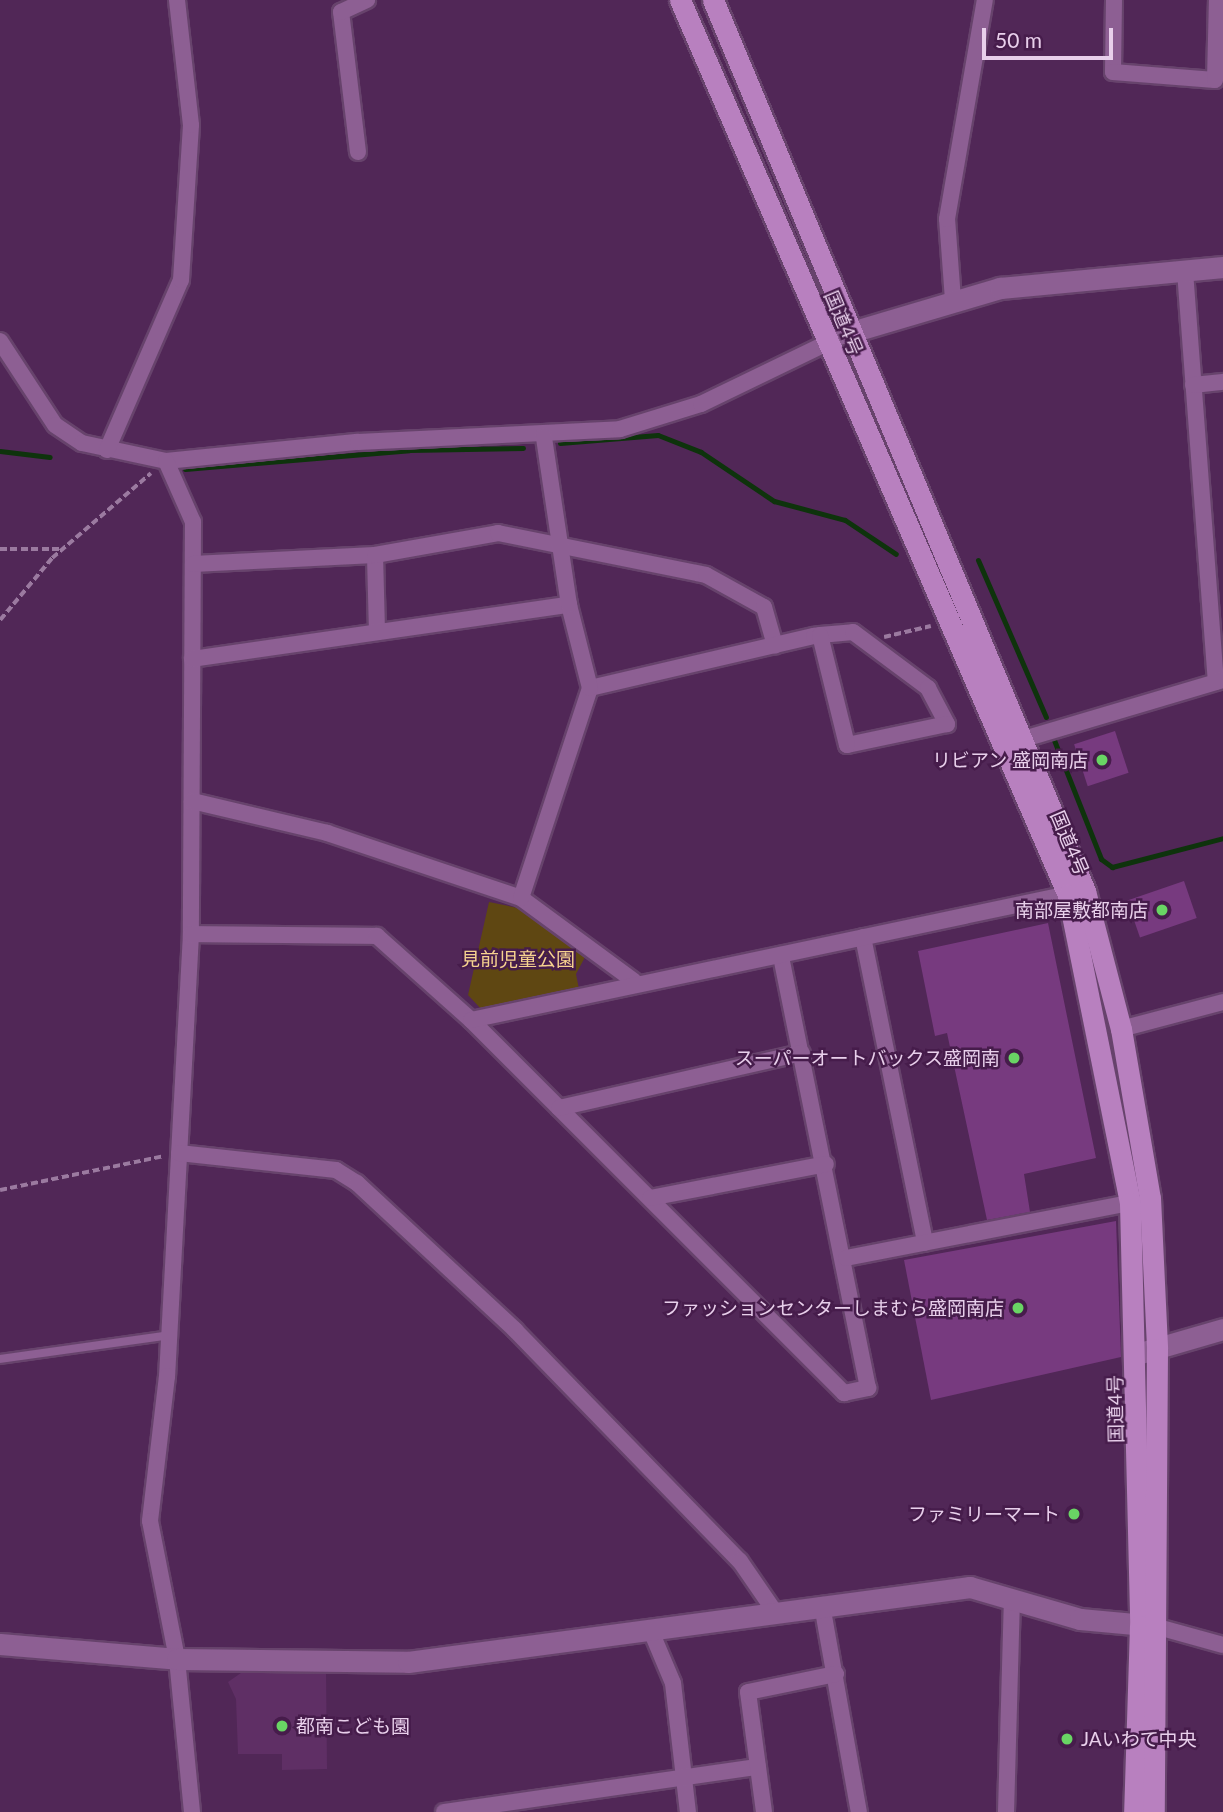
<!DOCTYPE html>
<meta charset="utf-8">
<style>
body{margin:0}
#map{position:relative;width:1223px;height:1812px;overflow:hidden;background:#512757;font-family:Lato,"Noto Sans JP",sans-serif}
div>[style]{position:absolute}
.built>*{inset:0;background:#5f2f65}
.green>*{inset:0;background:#5f4712}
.stream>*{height:5px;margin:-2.5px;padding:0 2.5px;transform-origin:2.5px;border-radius:2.5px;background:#0e330c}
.building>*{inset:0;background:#773a7f;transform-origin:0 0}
.path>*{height:3.5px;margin-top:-1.75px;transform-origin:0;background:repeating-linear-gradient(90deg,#9b7aa0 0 7px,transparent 0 10.5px)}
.roads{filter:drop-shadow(2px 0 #67436c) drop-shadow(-2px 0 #67436c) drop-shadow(0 2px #67436c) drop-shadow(0 -2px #67436c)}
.lane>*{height:8px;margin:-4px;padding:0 4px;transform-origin:4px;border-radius:4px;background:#8d5f93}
.street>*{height:16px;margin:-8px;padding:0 8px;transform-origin:8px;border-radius:8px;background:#8d5f93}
.secondary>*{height:21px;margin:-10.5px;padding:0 10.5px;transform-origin:10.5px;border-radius:10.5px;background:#8d5f93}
.highway>*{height:21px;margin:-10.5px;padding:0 10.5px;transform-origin:10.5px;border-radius:10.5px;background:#b880bf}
.dots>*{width:19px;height:19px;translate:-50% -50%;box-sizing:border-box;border:4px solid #461c4b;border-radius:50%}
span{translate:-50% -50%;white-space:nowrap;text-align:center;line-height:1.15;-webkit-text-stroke:5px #461c4b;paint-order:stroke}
.street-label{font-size:19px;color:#e8cfeb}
.poi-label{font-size:19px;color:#e8cfeb}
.right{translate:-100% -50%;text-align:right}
.left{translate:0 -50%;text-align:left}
.park-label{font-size:19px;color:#f6d28f}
.scale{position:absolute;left:982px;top:28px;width:131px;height:32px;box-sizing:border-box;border:4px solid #e8cfeb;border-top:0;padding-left:9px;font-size:21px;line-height:24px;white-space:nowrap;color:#e8cfeb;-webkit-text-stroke:5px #461c4b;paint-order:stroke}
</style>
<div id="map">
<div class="built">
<div style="clip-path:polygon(248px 1668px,326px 1668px,327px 1769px,282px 1770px,282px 1754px,238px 1754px,236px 1699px,228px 1682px)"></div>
</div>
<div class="green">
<div style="clip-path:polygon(489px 902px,518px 908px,585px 957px,576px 974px,579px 989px,482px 1010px,468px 995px)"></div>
</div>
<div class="stream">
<div style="left:560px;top:443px;width:98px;rotate:-4.7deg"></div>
<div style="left:658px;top:435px;width:46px;rotate:21.6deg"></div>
<div style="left:701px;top:452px;width:88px;rotate:33.9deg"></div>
<div style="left:774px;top:501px;width:73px;rotate:15deg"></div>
<div style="left:845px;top:520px;width:61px;rotate:33.7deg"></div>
<div style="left:0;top:451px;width:50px;rotate:6.8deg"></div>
<div style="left:185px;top:469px;width:225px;rotate:-4.8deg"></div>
<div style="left:409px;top:450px;width:114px;rotate:-1deg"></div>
<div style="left:978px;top:560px;width:171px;rotate:66.6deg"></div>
<div style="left:1054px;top:740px;width:128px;rotate:68.4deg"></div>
<div style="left:1101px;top:859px;width:14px;rotate:36deg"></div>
<div style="left:1112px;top:867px;width:115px;rotate:-14.6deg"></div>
</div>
<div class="building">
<div style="left:1115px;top:731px;width:44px;height:43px;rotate:72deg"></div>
<div style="left:1184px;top:881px;width:39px;height:60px;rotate:71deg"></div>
<div style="clip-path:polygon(1048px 923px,1096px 1158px,1024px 1174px,1030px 1212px,987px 1220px,947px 1033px,935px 1036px,918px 951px)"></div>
<div style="clip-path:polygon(1116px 1221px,1121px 1357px,931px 1400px,904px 1260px)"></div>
</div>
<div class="path">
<div style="left:0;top:549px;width:61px"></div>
<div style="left:0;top:620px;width:81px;rotate:-50deg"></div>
<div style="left:52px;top:558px;width:130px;rotate:-40.6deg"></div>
<div style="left:884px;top:637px;width:48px;rotate:-13.2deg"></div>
<div style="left:0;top:1190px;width:167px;rotate:-11.7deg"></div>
</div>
<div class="roads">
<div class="lane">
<div style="left:0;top:1359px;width:172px;rotate:-8deg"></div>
</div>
<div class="street">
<div style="left:1114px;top:0;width:72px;rotate:90.8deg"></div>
<div style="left:1113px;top:72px;width:102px;rotate:4.5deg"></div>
<div style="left:1215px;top:80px;width:80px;rotate:-88.6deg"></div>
<div style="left:358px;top:152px;width:141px;rotate:-96.9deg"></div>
<div style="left:341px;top:12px;width:29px;rotate:-25deg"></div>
<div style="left:1185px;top:271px;width:412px;rotate:85.7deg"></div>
<div style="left:953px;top:300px;width:81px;rotate:-94.2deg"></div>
<div style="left:947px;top:219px;width:222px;rotate:-80.2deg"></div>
<div style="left:0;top:341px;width:100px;rotate:56.8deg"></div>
<div style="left:55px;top:425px;width:32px;rotate:34deg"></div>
<div style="left:82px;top:443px;width:86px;rotate:12.1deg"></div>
<div style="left:166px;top:461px;width:193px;rotate:-5.7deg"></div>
<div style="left:358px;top:442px;width:262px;rotate:-2.8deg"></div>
<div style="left:620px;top:429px;width:85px;rotate:-17.2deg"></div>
<div style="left:701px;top:404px;width:163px;rotate:-25.8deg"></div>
<div style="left:1193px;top:385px;width:30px;rotate:-6deg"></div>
<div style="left:107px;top:450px;width:185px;rotate:-66.5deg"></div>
<div style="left:181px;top:280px;width:155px;rotate:-86.3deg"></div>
<div style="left:191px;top:125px;width:126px;rotate:-96.4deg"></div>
<div style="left:166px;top:461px;width:67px;rotate:66.1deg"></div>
<div style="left:193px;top:522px;width:412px;rotate:90.3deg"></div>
<div style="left:191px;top:934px;width:443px;rotate:93.1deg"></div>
<div style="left:167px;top:1376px;width:146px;rotate:96.7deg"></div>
<div style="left:150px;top:1521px;width:141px;rotate:78.9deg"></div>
<div style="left:177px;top:1659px;width:154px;rotate:84.4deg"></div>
<div style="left:375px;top:555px;width:77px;rotate:88.5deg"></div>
<div style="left:193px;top:564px;width:182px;rotate:-2.8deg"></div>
<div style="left:375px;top:555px;width:125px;rotate:-10.1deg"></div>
<div style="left:498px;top:533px;width:212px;rotate:11.4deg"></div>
<div style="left:706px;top:575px;width:66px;rotate:28.9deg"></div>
<div style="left:764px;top:607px;width:40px;rotate:74deg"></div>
<div style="left:192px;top:659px;width:381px;rotate:-8.2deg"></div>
<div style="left:590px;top:688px;width:230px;rotate:-13.1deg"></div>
<div style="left:814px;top:636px;width:6px;rotate:-9deg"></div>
<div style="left:820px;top:635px;width:33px;rotate:-5deg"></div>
<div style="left:853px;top:632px;width:94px;rotate:36.7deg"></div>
<div style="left:928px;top:688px;width:41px;rotate:62.2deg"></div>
<div style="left:947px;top:724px;width:102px;rotate:168.1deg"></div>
<div style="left:847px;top:745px;width:113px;rotate:-103.8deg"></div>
<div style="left:1024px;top:739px;width:208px;rotate:-16.5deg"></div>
<div style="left:192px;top:801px;width:139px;rotate:13.3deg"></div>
<div style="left:327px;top:833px;width:205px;rotate:18.5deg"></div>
<div style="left:521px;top:898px;width:140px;rotate:36.3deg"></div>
<div style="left:521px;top:898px;width:221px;rotate:-71.8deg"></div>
<div style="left:590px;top:688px;width:86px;rotate:-104.2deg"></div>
<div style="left:569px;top:605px;width:170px;rotate:-98.5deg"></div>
<div style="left:191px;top:934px;width:186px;rotate:0.6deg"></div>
<div style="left:377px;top:936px;width:126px;rotate:41.8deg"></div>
<div style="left:471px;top:1020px;width:528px;rotate:45deg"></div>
<div style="left:844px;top:1393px;width:25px;rotate:-12deg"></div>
<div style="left:868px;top:1388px;width:442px;rotate:-101.4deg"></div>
<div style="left:863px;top:937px;width:312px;rotate:78.5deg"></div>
<div style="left:471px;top:1020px;width:620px;rotate:-11.91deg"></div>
<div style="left:1121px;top:1029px;width:106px;rotate:-14.8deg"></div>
<div style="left:559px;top:1108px;width:249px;rotate:-12.8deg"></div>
<div style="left:179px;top:1153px;width:158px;rotate:6.2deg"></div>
<div style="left:336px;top:1170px;width:25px;rotate:32deg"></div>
<div style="left:357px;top:1183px;width:216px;rotate:42.9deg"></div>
<div style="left:515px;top:1330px;width:322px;rotate:45.8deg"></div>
<div style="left:740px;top:1561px;width:62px;rotate:55.5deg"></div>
<div style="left:650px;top:1198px;width:179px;rotate:-10.9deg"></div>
<div style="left:846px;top:1258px;width:289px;rotate:-11deg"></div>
<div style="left:822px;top:1605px;width:210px;rotate:79.9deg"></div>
<div style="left:1158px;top:1627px;width:67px;rotate:15.5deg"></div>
<div style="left:651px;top:1631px;width:56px;rotate:67.1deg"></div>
<div style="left:673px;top:1683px;width:130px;rotate:83.4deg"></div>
<div style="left:444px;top:1812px;width:317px;rotate:-8.2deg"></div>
<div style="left:764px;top:1812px;width:121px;rotate:-97.6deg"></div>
<div style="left:748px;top:1692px;width:90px;rotate:-11.6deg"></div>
<div style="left:1006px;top:1812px;width:214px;rotate:-88.4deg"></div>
</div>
<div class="secondary">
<div style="left:848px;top:333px;width:159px;rotate:-16.5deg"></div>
<div style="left:1000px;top:288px;width:224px;rotate:-5.4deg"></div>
<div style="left:1137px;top:1354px;width:90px;rotate:-16.2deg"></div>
<div style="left:0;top:1644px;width:178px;rotate:4.8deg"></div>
<div style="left:177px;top:1659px;width:231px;rotate:0.7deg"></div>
<div style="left:408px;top:1662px;width:567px;rotate:-7.6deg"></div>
<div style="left:970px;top:1587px;width:115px;rotate:16.2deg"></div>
<div style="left:1080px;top:1619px;width:76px;rotate:5.3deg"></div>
</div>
<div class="highway">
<div style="left:680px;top:0;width:975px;rotate:66.56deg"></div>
<div style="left:1068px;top:895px;width:314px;rotate:78.6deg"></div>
<div style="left:1130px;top:1203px;width:423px;rotate:88.6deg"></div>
<div style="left:1140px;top:1626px;width:186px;rotate:91.8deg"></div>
<div style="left:713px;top:0;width:966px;rotate:67.34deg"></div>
<div style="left:1085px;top:891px;width:143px;rotate:75.4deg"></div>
<div style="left:1121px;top:1029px;width:171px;rotate:80.3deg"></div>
<div style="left:1150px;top:1198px;width:151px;rotate:87.3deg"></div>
<div style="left:1157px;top:1349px;width:463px;rotate:90.4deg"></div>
</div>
</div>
<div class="dots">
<div style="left:1102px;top:760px;background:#69d464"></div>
<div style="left:1162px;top:910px;background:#69d464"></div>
<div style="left:1014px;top:1058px;background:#69d464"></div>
<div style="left:1018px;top:1308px;background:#69d464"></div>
<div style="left:1074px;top:1514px;background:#69d464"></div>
<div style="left:282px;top:1726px;background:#69d464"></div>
<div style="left:1067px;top:1739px;background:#69d464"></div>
</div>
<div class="street-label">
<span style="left:844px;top:323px;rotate:67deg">国道4号</span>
<span style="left:1070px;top:843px;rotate:67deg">国道4号</span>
<span style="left:1115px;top:1409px;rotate:-91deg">国道4号</span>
</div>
<div class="poi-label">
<span class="right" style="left:1088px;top:760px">リビアン 盛岡南店</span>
<span class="right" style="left:1148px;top:910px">南部屋敷都南店</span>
<span class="right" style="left:1000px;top:1058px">スーパーオートバックス盛岡南</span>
<span class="right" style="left:1004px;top:1308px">ファッションセンターしまむら盛岡南店</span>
<span class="right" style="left:1060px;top:1514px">ファミリーマート</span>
<span class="left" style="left:296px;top:1726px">都南こども園</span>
<span class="left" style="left:1081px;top:1739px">JAいわて中央</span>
</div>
<div class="park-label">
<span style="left:518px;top:959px">見前児童公園</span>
</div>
<div class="scale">50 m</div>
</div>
